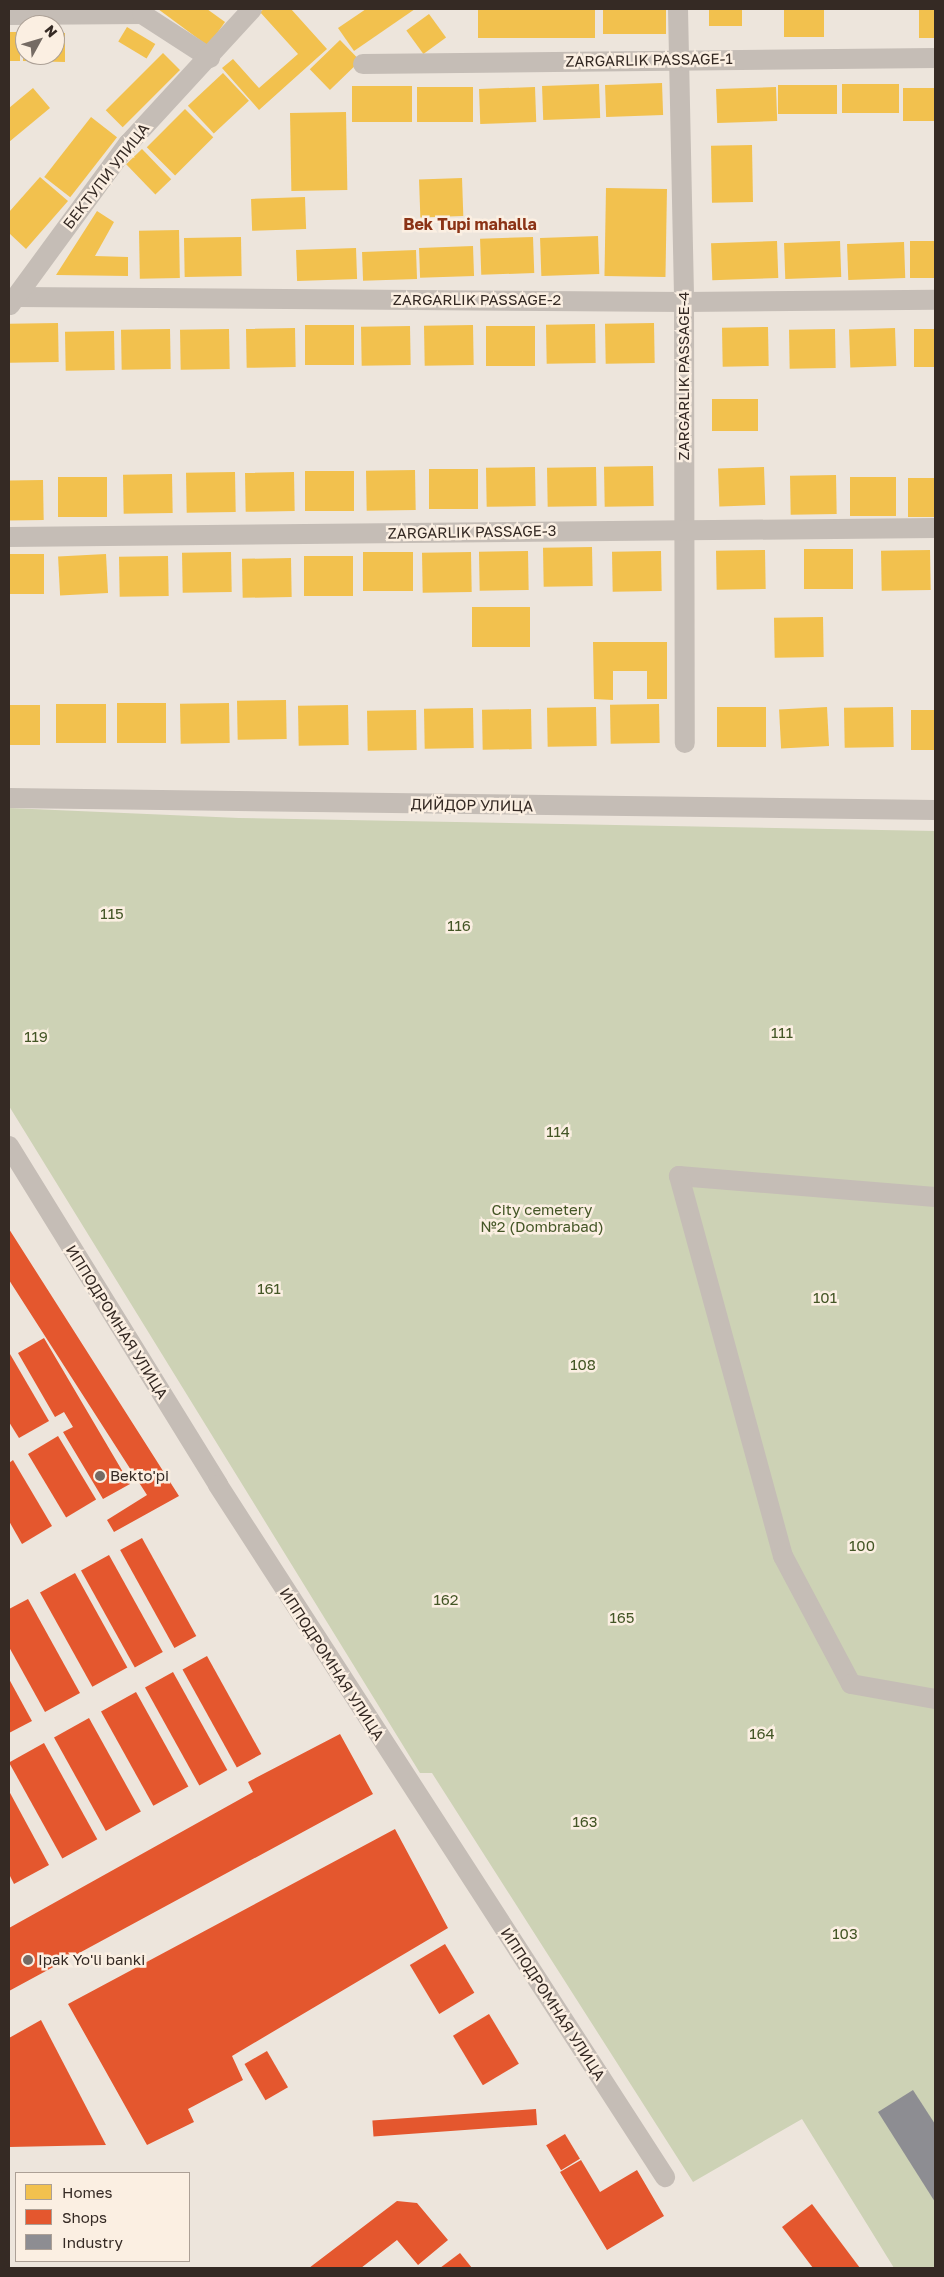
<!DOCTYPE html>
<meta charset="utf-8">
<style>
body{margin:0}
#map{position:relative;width:944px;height:2277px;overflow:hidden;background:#ede5dc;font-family:"Golos Text",sans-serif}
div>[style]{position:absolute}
.green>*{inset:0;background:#cdd2b5}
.homes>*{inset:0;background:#f2c14e;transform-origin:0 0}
.shops>*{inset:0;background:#e4572e;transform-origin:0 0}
.industry>*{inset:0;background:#8d8d92}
.street>*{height:20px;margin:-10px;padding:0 10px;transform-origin:10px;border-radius:10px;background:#c5bdb6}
.dots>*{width:14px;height:14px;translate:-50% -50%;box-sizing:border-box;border:2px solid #fbefe2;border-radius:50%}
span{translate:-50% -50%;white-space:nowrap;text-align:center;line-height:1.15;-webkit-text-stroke:5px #fbefe2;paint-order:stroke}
.street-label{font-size:15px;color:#352a24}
.park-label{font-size:15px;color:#445626}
.poi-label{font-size:15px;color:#352a24}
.left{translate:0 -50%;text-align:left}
.neighbourhood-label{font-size:16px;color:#8b3316;font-weight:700}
.frame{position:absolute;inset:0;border:10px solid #352a24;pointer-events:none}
.legend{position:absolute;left:15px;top:2172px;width:175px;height:90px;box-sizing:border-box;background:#fbefe2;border:1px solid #aca096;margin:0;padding:6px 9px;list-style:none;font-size:15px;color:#352a24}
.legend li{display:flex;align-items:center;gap:10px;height:25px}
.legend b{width:25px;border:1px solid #aca096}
.north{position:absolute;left:15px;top:15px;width:50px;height:50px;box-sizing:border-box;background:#fbefe2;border:1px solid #aca096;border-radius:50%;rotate:51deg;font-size:14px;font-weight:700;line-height:20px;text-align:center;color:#352a24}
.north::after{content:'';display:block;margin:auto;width:18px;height:22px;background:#756b64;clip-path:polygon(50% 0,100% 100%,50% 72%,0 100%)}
</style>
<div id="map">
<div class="green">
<div style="clip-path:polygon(9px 808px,239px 818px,935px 831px,935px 2268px,894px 2268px,802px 2119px,693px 2182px,432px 1773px,420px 1773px,9px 1106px)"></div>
</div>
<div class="homes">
<div style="clip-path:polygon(158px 9px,207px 9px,225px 22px,208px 46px)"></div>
<div style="clip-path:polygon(264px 9px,291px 9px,327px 49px,259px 110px,222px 68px,233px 59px,259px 88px,298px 54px,260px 12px)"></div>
<div style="clip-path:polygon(366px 9px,415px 9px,354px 51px,338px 28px)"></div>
<div style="left:478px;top:9px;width:117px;height:29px"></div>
<div style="left:603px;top:9px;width:63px;height:25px"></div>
<div style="left:709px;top:9px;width:33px;height:17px"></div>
<div style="left:784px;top:9px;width:40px;height:28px"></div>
<div style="left:919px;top:9px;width:16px;height:29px"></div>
<div style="left:429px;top:14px;width:29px;height:28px;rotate:54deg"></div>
<div style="left:127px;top:27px;width:33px;height:17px;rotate:31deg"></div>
<div style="left:9px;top:32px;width:11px;height:29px"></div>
<div style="clip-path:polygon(55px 33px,65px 33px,65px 62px,23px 61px,23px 38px,25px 55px,55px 55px)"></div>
<div style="left:340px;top:40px;width:29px;height:42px;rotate:46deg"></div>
<div style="left:163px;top:53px;width:24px;height:81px;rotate:45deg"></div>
<div style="left:223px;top:73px;width:38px;height:48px;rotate:47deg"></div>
<div style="left:662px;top:83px;width:32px;height:57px;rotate:88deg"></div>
<div style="left:599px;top:84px;width:34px;height:57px;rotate:88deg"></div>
<div style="left:899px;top:84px;width:29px;height:57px;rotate:90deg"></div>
<div style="left:837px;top:85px;width:29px;height:59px;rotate:90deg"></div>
<div style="left:412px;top:86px;width:36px;height:60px;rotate:90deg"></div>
<div style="left:473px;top:87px;width:35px;height:56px;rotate:90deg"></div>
<div style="left:535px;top:87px;width:35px;height:56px;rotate:88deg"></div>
<div style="left:776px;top:87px;width:34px;height:60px;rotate:88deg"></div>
<div style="clip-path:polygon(33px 88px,50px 108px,9px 142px,9px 108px)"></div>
<div style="left:935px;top:88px;width:33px;height:32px;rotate:90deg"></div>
<div style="left:185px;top:109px;width:40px;height:54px;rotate:45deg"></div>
<div style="left:346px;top:112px;width:78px;height:56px;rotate:89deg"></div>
<div style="left:91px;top:117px;width:33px;height:76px;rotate:38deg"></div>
<div style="left:752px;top:145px;width:57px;height:41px;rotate:89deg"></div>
<div style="left:142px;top:149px;width:42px;height:22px;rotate:46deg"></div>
<div style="clip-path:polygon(40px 177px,68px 201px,26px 249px,9px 233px,9px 212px)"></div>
<div style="left:462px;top:178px;width:38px;height:43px;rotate:88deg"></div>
<div style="left:606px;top:188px;width:61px;height:88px;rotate:1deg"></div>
<div style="left:305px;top:197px;width:32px;height:54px;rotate:88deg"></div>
<div style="clip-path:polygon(97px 211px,114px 222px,95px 256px,128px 257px,128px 276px,56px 275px)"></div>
<div style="left:179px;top:230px;width:48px;height:40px;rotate:89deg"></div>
<div style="left:598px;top:236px;width:38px;height:58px;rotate:88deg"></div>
<div style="left:241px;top:237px;width:39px;height:57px;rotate:89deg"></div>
<div style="left:533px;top:237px;width:36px;height:53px;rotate:88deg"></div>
<div style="left:777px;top:241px;width:37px;height:66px;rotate:88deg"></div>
<div style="left:840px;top:241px;width:36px;height:56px;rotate:88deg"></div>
<div style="left:910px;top:241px;width:25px;height:37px"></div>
<div style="left:904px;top:242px;width:36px;height:57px;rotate:88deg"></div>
<div style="left:473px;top:246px;width:30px;height:54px;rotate:88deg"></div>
<div style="left:356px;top:248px;width:31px;height:60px;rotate:88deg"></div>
<div style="left:416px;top:250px;width:29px;height:54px;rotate:88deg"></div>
<div style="left:58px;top:323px;width:39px;height:49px;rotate:89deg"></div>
<div style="left:654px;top:323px;width:40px;height:49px;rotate:89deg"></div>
<div style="left:595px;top:324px;width:39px;height:49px;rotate:89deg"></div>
<div style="left:305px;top:325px;width:49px;height:40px"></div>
<div style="left:473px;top:325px;width:40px;height:49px;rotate:89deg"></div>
<div style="left:410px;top:326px;width:39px;height:49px;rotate:89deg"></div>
<div style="left:486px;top:326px;width:49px;height:40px"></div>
<div style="left:768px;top:327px;width:39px;height:46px;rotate:89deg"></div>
<div style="left:295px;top:328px;width:39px;height:49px;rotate:89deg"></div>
<div style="left:895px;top:328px;width:38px;height:46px;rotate:88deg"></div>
<div style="left:170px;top:329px;width:40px;height:49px;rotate:89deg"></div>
<div style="left:229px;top:329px;width:40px;height:49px;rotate:89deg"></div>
<div style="left:835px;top:329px;width:39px;height:46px;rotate:89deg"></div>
<div style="left:914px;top:329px;width:21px;height:38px"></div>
<div style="left:114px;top:331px;width:39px;height:49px;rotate:89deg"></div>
<div style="left:712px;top:399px;width:46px;height:32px"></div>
<div style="left:653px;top:466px;width:40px;height:49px;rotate:89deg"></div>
<div style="left:535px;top:467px;width:39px;height:49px;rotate:89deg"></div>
<div style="left:596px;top:467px;width:39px;height:49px;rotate:89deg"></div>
<div style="left:764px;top:467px;width:38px;height:46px;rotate:88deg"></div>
<div style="left:429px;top:469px;width:49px;height:40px"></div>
<div style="left:415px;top:470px;width:40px;height:49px;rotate:89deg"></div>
<div style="left:354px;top:471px;width:40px;height:49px;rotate:90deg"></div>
<div style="left:235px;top:472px;width:40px;height:49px;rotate:89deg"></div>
<div style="left:294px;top:472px;width:39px;height:49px;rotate:89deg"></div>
<div style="left:172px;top:474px;width:39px;height:49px;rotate:89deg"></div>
<div style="left:836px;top:475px;width:39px;height:46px;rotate:89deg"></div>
<div style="left:58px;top:477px;width:49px;height:40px"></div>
<div style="left:850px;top:477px;width:46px;height:39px"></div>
<div style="left:908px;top:478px;width:27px;height:39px"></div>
<div style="left:43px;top:480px;width:40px;height:34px;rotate:89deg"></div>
<div style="left:592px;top:547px;width:39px;height:49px;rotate:89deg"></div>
<div style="left:804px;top:549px;width:49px;height:40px"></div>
<div style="left:765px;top:550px;width:39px;height:49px;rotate:89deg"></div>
<div style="left:930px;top:550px;width:40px;height:49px;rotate:89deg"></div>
<div style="left:528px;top:551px;width:39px;height:49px;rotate:89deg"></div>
<div style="left:661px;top:551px;width:40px;height:49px;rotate:89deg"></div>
<div style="left:231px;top:552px;width:40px;height:49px;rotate:89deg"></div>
<div style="left:413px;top:552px;width:39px;height:50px;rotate:90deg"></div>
<div style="left:471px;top:552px;width:40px;height:49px;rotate:89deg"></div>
<div style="left:9px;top:554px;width:35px;height:40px"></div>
<div style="left:106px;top:554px;width:39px;height:48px;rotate:87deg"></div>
<div style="left:168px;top:556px;width:40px;height:49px;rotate:89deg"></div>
<div style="left:304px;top:556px;width:49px;height:40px"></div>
<div style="left:291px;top:558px;width:39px;height:49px;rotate:89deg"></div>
<div style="left:530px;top:607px;width:40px;height:58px;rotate:90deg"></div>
<div style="left:823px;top:617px;width:40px;height:49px;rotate:89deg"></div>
<div style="clip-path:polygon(593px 642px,667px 642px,667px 699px,647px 699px,647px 671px,613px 671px,613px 700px,594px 699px)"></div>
<div style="left:286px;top:700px;width:39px;height:49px;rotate:89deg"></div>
<div style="left:166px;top:703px;width:40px;height:49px;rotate:90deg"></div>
<div style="left:229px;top:703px;width:40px;height:49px;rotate:89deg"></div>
<div style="left:106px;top:704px;width:39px;height:50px;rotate:90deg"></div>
<div style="left:659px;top:704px;width:39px;height:49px;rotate:89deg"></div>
<div style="left:9px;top:705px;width:31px;height:40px"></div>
<div style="left:348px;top:705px;width:40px;height:50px;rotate:89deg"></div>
<div style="left:596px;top:707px;width:39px;height:49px;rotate:89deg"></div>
<div style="left:766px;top:707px;width:40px;height:49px;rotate:90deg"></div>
<div style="left:827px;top:707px;width:39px;height:48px;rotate:87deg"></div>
<div style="left:893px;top:707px;width:40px;height:49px;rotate:89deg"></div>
<div style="left:473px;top:708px;width:40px;height:49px;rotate:89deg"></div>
<div style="left:531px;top:709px;width:40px;height:49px;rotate:89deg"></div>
<div style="left:416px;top:710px;width:40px;height:49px;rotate:89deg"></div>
<div style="left:935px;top:710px;width:40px;height:24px;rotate:90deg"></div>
</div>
<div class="shops">
<div style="clip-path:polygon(9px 1229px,179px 1496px,114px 1532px,107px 1520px,147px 1495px,9px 1280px)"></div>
<div style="clip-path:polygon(44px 1338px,130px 1484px,103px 1499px,63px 1432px,73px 1427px,64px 1412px,55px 1417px,18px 1353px)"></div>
<div style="clip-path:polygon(10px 1354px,49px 1421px,19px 1438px,9px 1422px)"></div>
<div style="left:58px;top:1436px;width:74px;height:35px;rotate:59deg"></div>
<div style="clip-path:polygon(13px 1460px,52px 1526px,22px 1544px,9px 1521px,9px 1463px)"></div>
<div style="left:142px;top:1538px;width:112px;height:25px;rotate:61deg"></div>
<div style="left:109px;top:1555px;width:111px;height:32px;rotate:61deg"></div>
<div style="left:75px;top:1573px;width:108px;height:40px;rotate:61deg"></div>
<div style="clip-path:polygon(28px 1599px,80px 1693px,45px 1712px,9px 1647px,9px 1609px)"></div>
<div style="left:207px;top:1656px;width:112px;height:28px;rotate:61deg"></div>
<div style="left:173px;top:1672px;width:112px;height:32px;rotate:61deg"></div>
<div style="clip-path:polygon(9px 1679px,32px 1721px,9px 1733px)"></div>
<div style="left:136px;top:1692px;width:108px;height:40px;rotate:61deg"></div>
<div style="left:89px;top:1718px;width:107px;height:40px;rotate:61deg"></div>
<div style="clip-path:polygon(340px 1734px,373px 1794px,9px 1991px,9px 1928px,253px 1792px,248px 1782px)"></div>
<div style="left:44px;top:1743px;width:110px;height:40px;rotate:61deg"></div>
<div style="clip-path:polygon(9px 1791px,49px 1865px,14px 1884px,9px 1874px)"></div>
<div style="clip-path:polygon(395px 1829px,448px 1928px,232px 2056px,243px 2080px,188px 2109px,194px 2122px,147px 2145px,68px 2004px)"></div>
<div style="left:445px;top:1944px;width:57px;height:41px;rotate:59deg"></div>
<div style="left:489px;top:2014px;width:58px;height:42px;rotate:59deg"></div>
<div style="clip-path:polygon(41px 2020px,106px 2145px,9px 2147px,9px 2038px)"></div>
<div style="left:267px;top:2051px;width:42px;height:26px;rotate:60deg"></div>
<div style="left:536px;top:2109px;width:16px;height:164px;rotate:86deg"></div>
<div style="left:565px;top:2134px;width:29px;height:22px;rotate:59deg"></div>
<div style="clip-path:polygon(581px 2160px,600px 2192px,637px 2170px,664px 2216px,607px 2250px,560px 2172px)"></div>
<div style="clip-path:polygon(397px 2201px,417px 2203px,448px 2240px,418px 2265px,397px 2240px,361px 2268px,309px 2268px)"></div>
<div style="clip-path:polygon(812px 2204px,860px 2268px,813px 2268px,782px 2227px)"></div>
<div style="clip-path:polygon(460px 2253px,472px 2268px,440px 2268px)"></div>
</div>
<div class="industry">
<div style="clip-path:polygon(913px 2090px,935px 2124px,935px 2202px,878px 2112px)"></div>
</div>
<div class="street">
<div style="left:678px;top:9px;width:293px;rotate:88.8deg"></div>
<div style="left:684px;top:302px;width:441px;rotate:89.9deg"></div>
<div style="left:9px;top:15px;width:133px;rotate:-0.4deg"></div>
<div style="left:142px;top:14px;width:81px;rotate:32.9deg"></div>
<div style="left:363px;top:64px;width:572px;rotate:-0.6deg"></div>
<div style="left:18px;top:297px;width:666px;rotate:0.43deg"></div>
<div style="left:684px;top:302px;width:251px;rotate:-0.5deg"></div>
<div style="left:10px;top:305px;width:200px;rotate:-53.8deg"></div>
<div style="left:128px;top:144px;width:183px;rotate:-47.4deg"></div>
<div style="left:9px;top:537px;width:926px;rotate:-0.56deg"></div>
<div style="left:9px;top:798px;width:926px;rotate:0.74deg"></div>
<div style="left:9px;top:1146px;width:398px;rotate:58.3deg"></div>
<div style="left:218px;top:1485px;width:824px;rotate:57.14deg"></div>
<div style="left:935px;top:1197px;width:257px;rotate:-175.3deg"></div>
<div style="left:679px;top:1176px;width:394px;rotate:74.7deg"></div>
<div style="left:783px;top:1556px;width:145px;rotate:62deg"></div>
<div style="left:851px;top:1684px;width:85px;rotate:10.1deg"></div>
</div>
<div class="dots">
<div style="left:100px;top:1476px;background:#756b64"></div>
<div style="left:28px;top:1960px;background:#756b64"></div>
</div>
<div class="street-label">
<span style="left:649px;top:60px;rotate:-1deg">ZARGARLIK PASSAGE-1</span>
<span style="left:106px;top:176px;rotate:-52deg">БЕКТУПИ УЛИЦА</span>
<span style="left:477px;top:300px">ZARGARLIK PASSAGE-2</span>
<span style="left:684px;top:376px;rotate:-90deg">ZARGARLIK PASSAGE-4</span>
<span style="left:472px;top:532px;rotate:-1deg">ZARGARLIK PASSAGE-3</span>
<span style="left:472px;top:805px;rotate:1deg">ДИЙДОР УЛИЦА</span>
<span style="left:117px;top:1322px;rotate:58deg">ИППОДРОМНАЯ УЛИЦА</span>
<span style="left:332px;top:1664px;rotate:57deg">ИППОДРОМНАЯ УЛИЦА</span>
<span style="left:553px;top:2004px;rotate:57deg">ИППОДРОМНАЯ УЛИЦА</span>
</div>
<div class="park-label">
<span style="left:112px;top:914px">115</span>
<span style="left:459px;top:926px">116</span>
<span style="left:782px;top:1033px">111</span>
<span style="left:36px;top:1037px">119</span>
<span style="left:558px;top:1132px">114</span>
<span style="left:542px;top:1218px">City cemetery<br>№2 (Dombrabad)</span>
<span style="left:269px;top:1289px">161</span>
<span style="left:825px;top:1298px">101</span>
<span style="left:583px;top:1365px">108</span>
<span style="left:862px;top:1546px">100</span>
<span style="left:446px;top:1600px">162</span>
<span style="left:622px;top:1618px">165</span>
<span style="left:762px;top:1734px">164</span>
<span style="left:585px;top:1822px">163</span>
<span style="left:845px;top:1934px">103</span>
</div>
<div class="poi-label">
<span class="left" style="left:110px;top:1476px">Bekto'pi</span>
<span class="left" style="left:38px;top:1960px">Ipak Yo'li banki</span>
</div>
<div class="neighbourhood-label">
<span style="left:470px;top:224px">Bek Tupi mahalla</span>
</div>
<div class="frame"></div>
<ul class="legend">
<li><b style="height:14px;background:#f2c14e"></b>Homes</li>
<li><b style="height:14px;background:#e4572e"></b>Shops</li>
<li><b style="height:14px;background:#8d8d92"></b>Industry</li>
</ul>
<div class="north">N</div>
</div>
